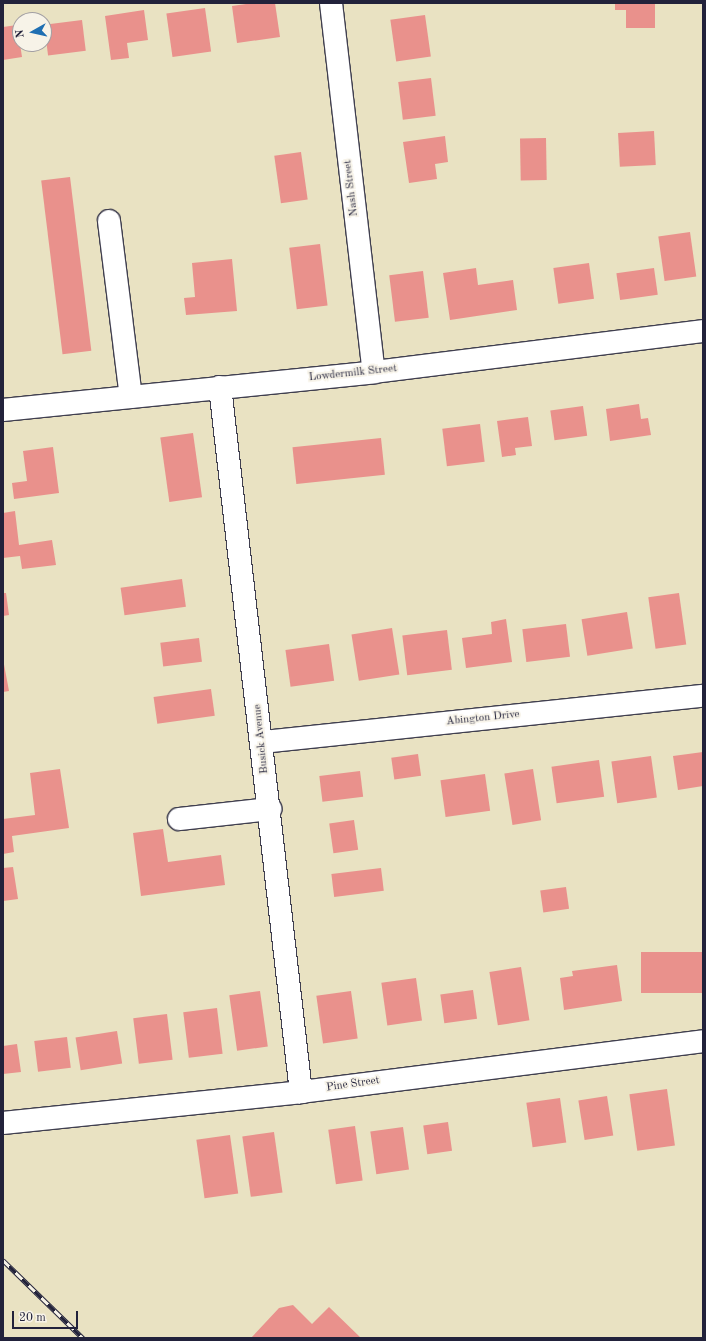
<!DOCTYPE html>
<style>
body{margin:0}
#map{position:relative;width:706px;height:1341px;overflow:hidden;background:#e9e2c2;font-family:"Old Standard TT",serif}
div>[style]{position:absolute}
.building>*{inset:0;background:#e9918c;transform-origin:0 0}
.roads{filter:drop-shadow(1px 0 #403f4f) drop-shadow(-1px 0 #403f4f) drop-shadow(0 1px #403f4f) drop-shadow(0 -1px #403f4f)}
.minor>*{height:22px;margin:-11px;padding:0 11px;transform-origin:11px;border-radius:11px;background:#fff}
.rail>*{height:4.5px;margin-top:-2.25px;transform-origin:0;background:repeating-linear-gradient(90deg,#f7f3e8 0 9px,#22223b 0 18px);box-sizing:border-box;border-block:1px solid #22223b}
span{translate:-50% -50%;white-space:nowrap;text-align:center;line-height:1.15;-webkit-text-stroke:3.5px #f7f3e8;paint-order:stroke}
.street-label{font-size:11px;color:#22223b}
.frame{position:absolute;inset:0;border:4px solid #22223b;pointer-events:none}
.north{position:absolute;left:12px;top:12px;width:40px;height:40px;box-sizing:border-box;background:#f7f3e8;border:1px solid #a29fa3;border-radius:50%;rotate:262deg;font-size:11px;font-weight:700;line-height:16px;text-align:center;color:#22223b}
.north::after{content:'';display:block;margin:auto;width:14px;height:18px;background:#1f6fb2;clip-path:polygon(50% 0,100% 100%,50% 72%,0 100%)}
.scale{position:absolute;left:12px;top:1311px;width:66px;height:18px;box-sizing:border-box;border:2px solid #22223b;border-top:0;padding-left:5px;font-size:12px;line-height:14px;white-space:nowrap;color:#22223b;-webkit-text-stroke:3px #f7f3e8;paint-order:stroke}
</style>
<div id="map">
<div class="building">
<div style="clip-path:polygon(253px 3px,275px 3px,280px 37px,237px 43px,232px 6px)"></div>
<div style="clip-path:polygon(615px 3px,655px 3px,655px 28px,626px 28px,626px 10px,615px 10px)"></div>
<div style="left:205px;top:8px;width:44px;height:39px;rotate:82deg"></div>
<div style="clip-path:polygon(144px 10px,148px 40px,127px 43px,129px 58px,111px 60px,105px 16px)"></div>
<div style="left:425px;top:15px;width:42px;height:35px;rotate:82deg"></div>
<div style="left:82px;top:20px;width:31px;height:38px;rotate:83deg"></div>
<div style="clip-path:polygon(17px 25px,22px 57px,3px 60px,3px 27px)"></div>
<div style="left:431px;top:78px;width:38px;height:33px;rotate:83deg"></div>
<div style="left:654px;top:131px;width:34px;height:36px;rotate:87deg"></div>
<div style="clip-path:polygon(445px 136px,448px 162px,435px 164px,437px 179px,409px 183px,403px 142px)"></div>
<div style="left:546px;top:138px;width:42px;height:26px;rotate:89deg"></div>
<div style="left:301px;top:152px;width:48px;height:27px;rotate:82deg"></div>
<div style="left:70px;top:177px;width:175px;height:29px;rotate:83deg"></div>
<div style="left:690px;top:232px;width:45px;height:32px;rotate:82deg"></div>
<div style="left:320px;top:244px;width:62px;height:31px;rotate:83deg"></div>
<div style="clip-path:polygon(232px 259px,237px 311px,186px 315px,184px 298px,195px 297px,192px 263px)"></div>
<div style="left:589px;top:263px;width:36px;height:36px;rotate:82deg"></div>
<div style="clip-path:polygon(476px 268px,478px 285px,513px 280px,517px 310px,450px 320px,443px 273px)"></div>
<div style="left:654px;top:268px;width:27px;height:38px;rotate:82deg"></div>
<div style="left:423px;top:271px;width:47px;height:34px;rotate:83deg"></div>
<div style="clip-path:polygon(639px 404px,641px 419px,648px 418px,651px 435px,610px 441px,606px 409px)"></div>
<div style="left:583px;top:406px;width:30px;height:33px;rotate:82deg"></div>
<div style="clip-path:polygon(528px 417px,532px 446px,515px 448px,516px 455px,502px 457px,497px 421px)"></div>
<div style="left:480px;top:424px;width:38px;height:38px;rotate:83deg"></div>
<div style="left:193px;top:433px;width:65px;height:33px;rotate:82deg"></div>
<div style="left:381px;top:438px;width:37px;height:89px;rotate:84deg"></div>
<div style="clip-path:polygon(53px 447px,59px 493px,14px 499px,12px 483px,27px 481px,23px 451px)"></div>
<div style="clip-path:polygon(15px 511px,19px 545px,52px 540px,56px 565px,22px 569px,20px 556px,3px 558px,3px 513px)"></div>
<div style="left:182px;top:579px;width:28px;height:62px;rotate:82deg"></div>
<div style="clip-path:polygon(3px 593px,6px 593px,9px 615px,3px 616px)"></div>
<div style="left:679px;top:593px;width:52px;height:31px;rotate:82deg"></div>
<div style="left:627px;top:612px;width:37px;height:46px;rotate:81deg"></div>
<div style="clip-path:polygon(506px 619px,512px 662px,466px 668px,462px 638px,492px 634px,491px 622px)"></div>
<div style="left:566px;top:624px;width:33px;height:44px;rotate:83deg"></div>
<div style="left:392px;top:628px;width:47px;height:41px;rotate:81deg"></div>
<div style="left:447px;top:630px;width:40px;height:45px;rotate:83deg"></div>
<div style="left:199px;top:638px;width:24px;height:39px;rotate:83deg"></div>
<div style="left:329px;top:644px;width:37px;height:44px;rotate:82deg"></div>
<div style="clip-path:polygon(3px 659px,9px 691px,3px 692px)"></div>
<div style="left:211px;top:689px;width:27px;height:58px;rotate:82deg"></div>
<div style="clip-path:polygon(703px 752px,703px 786px,678px 790px,673px 756px)"></div>
<div style="left:418px;top:754px;width:22px;height:27px;rotate:82deg"></div>
<div style="left:651px;top:756px;width:42px;height:40px;rotate:82deg"></div>
<div style="left:599px;top:760px;width:37px;height:48px;rotate:82deg"></div>
<div style="clip-path:polygon(60px 769px,69px 828px,12px 836px,14px 852px,3px 854px,3px 819px,35px 815px,30px 773px)"></div>
<div style="left:533px;top:769px;width:52px;height:29px;rotate:81deg"></div>
<div style="left:360px;top:771px;width:26px;height:41px;rotate:83deg"></div>
<div style="left:485px;top:774px;width:37px;height:45px;rotate:82deg"></div>
<div style="left:354px;top:820px;width:30px;height:25px;rotate:82deg"></div>
<div style="clip-path:polygon(163px 829px,168px 862px,221px 855px,225px 885px,141px 896px,133px 833px)"></div>
<div style="clip-path:polygon(13px 867px,18px 899px,3px 901px,3px 868px)"></div>
<div style="left:381px;top:868px;width:23px;height:50px;rotate:83deg"></div>
<div style="left:566px;top:887px;width:22px;height:26px;rotate:82deg"></div>
<div style="left:703px;top:952px;width:41px;height:62px;rotate:90deg"></div>
<div style="clip-path:polygon(617px 965px,622px 1001px,564px 1010px,560px 978px,573px 976px,572px 971px)"></div>
<div style="left:521px;top:967px;width:54px;height:32px;rotate:81deg"></div>
<div style="left:416px;top:978px;width:43px;height:35px;rotate:82deg"></div>
<div style="left:473px;top:990px;width:29px;height:33px;rotate:82deg"></div>
<div style="left:260px;top:991px;width:56px;height:31px;rotate:82deg"></div>
<div style="left:351px;top:991px;width:48px;height:35px;rotate:82deg"></div>
<div style="left:217px;top:1008px;width:46px;height:34px;rotate:83deg"></div>
<div style="left:167px;top:1014px;width:46px;height:34px;rotate:83deg"></div>
<div style="left:117px;top:1031px;width:33px;height:42px;rotate:81deg"></div>
<div style="left:67px;top:1037px;width:31px;height:33px;rotate:83deg"></div>
<div style="clip-path:polygon(17px 1044px,21px 1072px,3px 1074px,3px 1046px)"></div>
<div style="left:667px;top:1089px;width:57px;height:38px;rotate:82deg"></div>
<div style="left:607px;top:1096px;width:40px;height:29px;rotate:81deg"></div>
<div style="left:560px;top:1098px;width:45px;height:34px;rotate:82deg"></div>
<div style="left:448px;top:1122px;width:29px;height:25px;rotate:82deg"></div>
<div style="left:355px;top:1126px;width:55px;height:27px;rotate:82deg"></div>
<div style="left:403px;top:1127px;width:43px;height:33px;rotate:82deg"></div>
<div style="left:274px;top:1132px;width:61px;height:32px;rotate:82deg"></div>
<div style="left:230px;top:1135px;width:59px;height:34px;rotate:82deg"></div>
<div style="clip-path:polygon(293px 1305px,312px 1324px,329px 1307px,361px 1338px,251px 1338px,279px 1308px)"></div>
</div>
<div class="roads">
<div class="minor">
<div style="left:331px;top:3px;width:371px;rotate:83.4deg"></div>
<div style="left:109px;top:221px;width:177px;rotate:82.9deg"></div>
<div style="left:220px;top:387px;width:710px;rotate:83.45deg"></div>
<div style="left:3px;top:410px;width:373px;rotate:-5.8deg"></div>
<div style="left:374px;top:372px;width:332px;rotate:-7.1deg"></div>
<div style="left:263px;top:742px;width:442px;rotate:-6deg"></div>
<div style="left:179px;top:819px;width:92px;rotate:-6.3deg"></div>
<div style="left:3px;top:1123px;width:300px;rotate:-5.9deg"></div>
<div style="left:301px;top:1092px;width:405px;rotate:-7.2deg"></div>
</div>
</div>
<div class="rail">
<div style="left:3px;top:1260px;width:112px;rotate:44.3deg"></div>
</div>
<div class="street-label">
<span style="left:352px;top:188px;rotate:-97deg">Nash Street</span>
<span style="left:353px;top:374px;rotate:-6deg">Lowdermilk Street</span>
<span style="left:483px;top:719px;rotate:-6deg">Abington Drive</span>
<span style="left:262px;top:739px;rotate:-96deg">Busick Avenue</span>
<span style="left:353px;top:1085px;rotate:-8deg">Pine Street</span>
</div>
<div class="frame"></div>
<div class="north">N</div>
<div class="scale">20 m</div>
</div>
